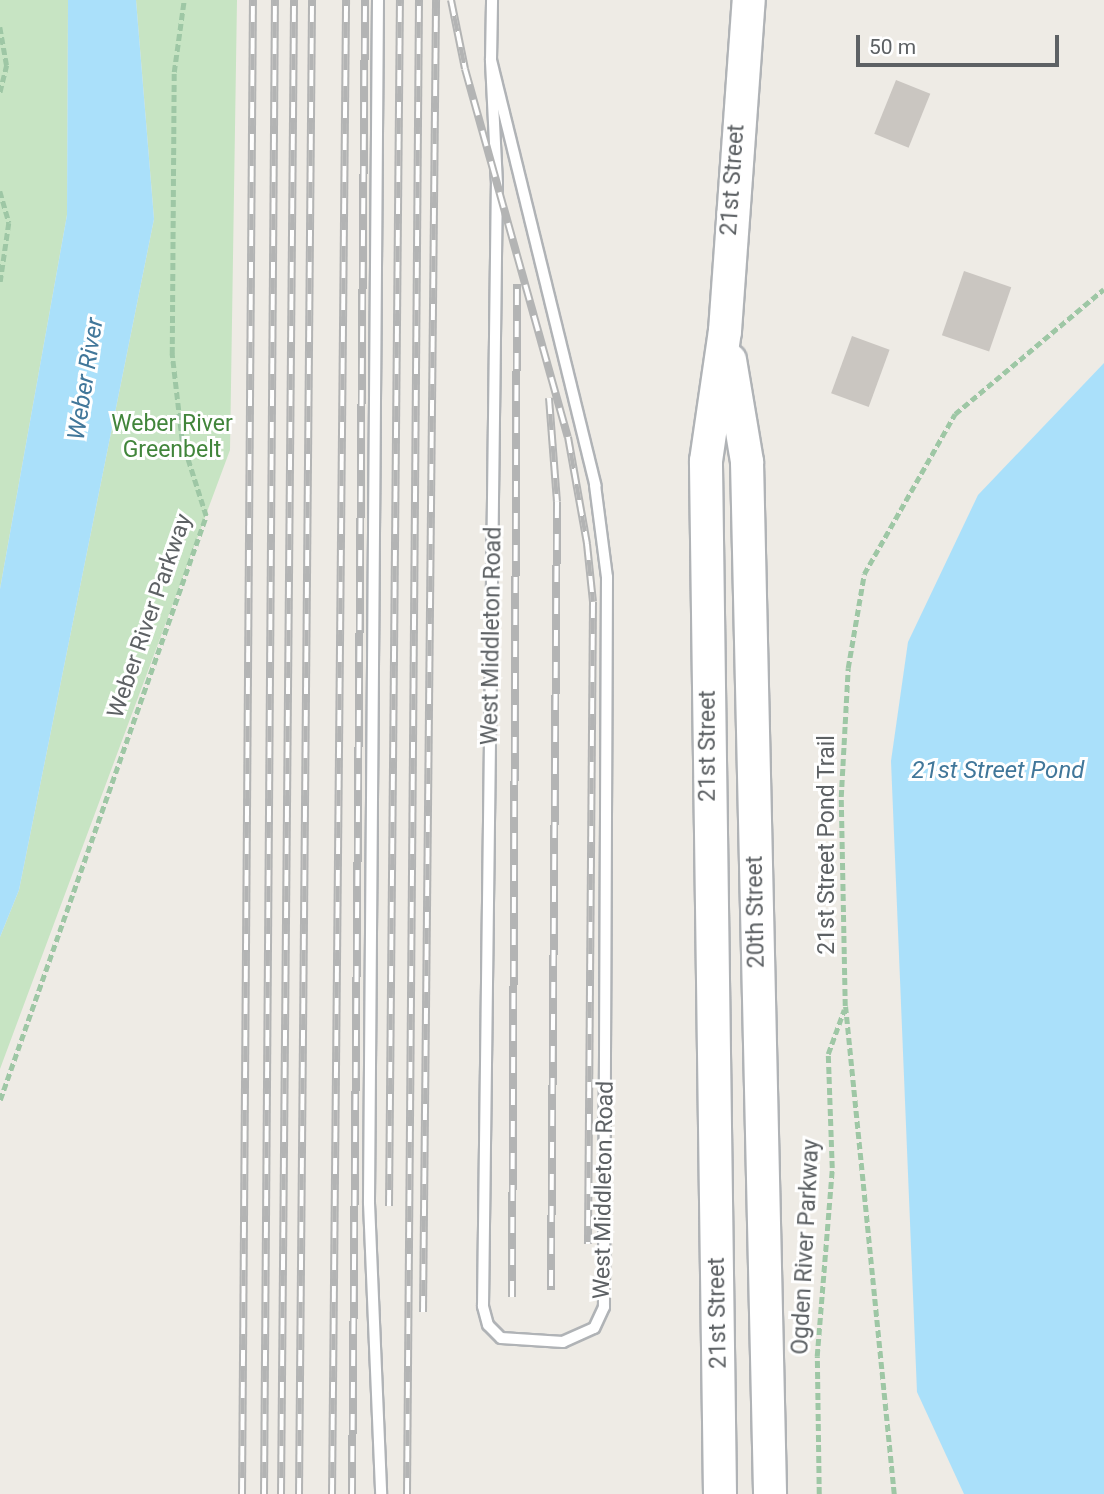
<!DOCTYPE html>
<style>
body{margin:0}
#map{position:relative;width:1104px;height:1494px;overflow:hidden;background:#eeebe5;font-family:Roboto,sans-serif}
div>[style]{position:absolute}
.green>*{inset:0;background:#c7e4c3}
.water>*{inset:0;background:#aae0fa}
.building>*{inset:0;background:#cac6c1;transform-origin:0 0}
.path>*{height:4.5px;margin-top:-2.25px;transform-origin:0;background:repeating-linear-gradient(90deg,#9ec7a5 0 7px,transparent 0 10.5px)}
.roads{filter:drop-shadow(2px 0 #b0b3b6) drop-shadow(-2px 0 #b0b3b6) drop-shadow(0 2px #b0b3b6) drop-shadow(0 -2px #b0b3b6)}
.service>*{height:10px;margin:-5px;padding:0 5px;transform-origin:5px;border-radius:5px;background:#fff}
.secondary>*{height:32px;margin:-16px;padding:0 16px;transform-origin:16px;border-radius:16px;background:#fff}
.rail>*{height:8px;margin-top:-4px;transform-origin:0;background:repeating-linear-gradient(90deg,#fff 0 16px,#b3b4b4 0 32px);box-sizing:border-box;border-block:2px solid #b3b4b4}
span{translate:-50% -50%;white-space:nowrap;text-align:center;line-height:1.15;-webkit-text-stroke:6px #fff;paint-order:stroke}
.street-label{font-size:23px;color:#5d6164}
.park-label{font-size:23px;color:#41853b}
.water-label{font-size:24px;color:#41779a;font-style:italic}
.scale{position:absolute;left:856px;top:35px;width:203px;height:32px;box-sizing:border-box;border:4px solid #5d6164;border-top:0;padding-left:9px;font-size:21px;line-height:24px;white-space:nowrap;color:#5d6164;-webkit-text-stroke:5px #fff;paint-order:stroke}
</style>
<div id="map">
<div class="green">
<div style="clip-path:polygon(0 0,68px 0,67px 215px,0 589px)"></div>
<div style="clip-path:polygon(136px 0,237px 0,230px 450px,0 1069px,0 937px,19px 890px,154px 219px)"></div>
</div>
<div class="water">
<div style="clip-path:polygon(68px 0,136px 0,154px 219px,19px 890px,0 937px,0 589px,67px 215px)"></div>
<div style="clip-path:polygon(1104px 363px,1104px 1494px,964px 1494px,917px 1392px,891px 761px,908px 642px,978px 495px)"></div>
</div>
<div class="building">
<div style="left:896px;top:80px;width:37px;height:58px;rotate:22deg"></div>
<div style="left:964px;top:271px;width:50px;height:68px;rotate:19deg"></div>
<div style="left:852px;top:336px;width:40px;height:61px;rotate:20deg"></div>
</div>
<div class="path">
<div style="left:0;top:27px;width:39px;rotate:80deg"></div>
<div style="left:7px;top:65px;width:30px;rotate:104deg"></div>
<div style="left:0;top:191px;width:33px;rotate:74deg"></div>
<div style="left:9px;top:223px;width:63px;rotate:98.3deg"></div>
<div style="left:0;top:1100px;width:619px;rotate:-70.57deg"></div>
<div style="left:206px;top:516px;width:79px;rotate:-107.7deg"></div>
<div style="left:182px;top:441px;width:88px;rotate:-96.6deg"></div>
<div style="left:172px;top:354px;width:282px;rotate:-89.6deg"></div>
<div style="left:174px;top:72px;width:73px;rotate:-82.1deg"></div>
<div style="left:819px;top:1494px;width:138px;rotate:-90.8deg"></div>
<div style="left:817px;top:1356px;width:189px;rotate:-85.4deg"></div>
<div style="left:832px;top:1168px;width:114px;rotate:-92deg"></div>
<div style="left:828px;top:1054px;width:47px;rotate:-70deg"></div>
<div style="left:894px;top:1494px;width:490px;rotate:-95.7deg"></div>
<div style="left:845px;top:1006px;width:209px;rotate:-91.1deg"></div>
<div style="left:841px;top:797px;width:129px;rotate:-86.9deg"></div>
<div style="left:848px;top:668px;width:95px;rotate:-80.3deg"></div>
<div style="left:864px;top:574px;width:184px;rotate:-60.4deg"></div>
<div style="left:955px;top:414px;width:194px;rotate:-40deg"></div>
</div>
<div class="roads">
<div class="service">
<div style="left:378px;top:0;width:1203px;rotate:90.43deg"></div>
<div style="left:369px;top:1203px;width:291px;rotate:87.6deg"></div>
<div style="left:491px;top:60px;width:438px;rotate:76.2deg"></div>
<div style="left:595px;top:485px;width:93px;rotate:82.6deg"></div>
<div style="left:607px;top:577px;width:730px;rotate:90.24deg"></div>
<div style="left:604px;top:1307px;width:23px;rotate:115deg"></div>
<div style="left:594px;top:1328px;width:34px;rotate:156deg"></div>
<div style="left:563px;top:1342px;width:62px;rotate:-176.3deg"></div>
<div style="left:501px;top:1338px;width:18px;rotate:-135deg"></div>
<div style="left:488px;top:1325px;width:20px;rotate:-105deg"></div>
<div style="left:483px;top:1306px;width:1122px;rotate:-89.29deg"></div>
<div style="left:497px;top:184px;width:124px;rotate:-92.8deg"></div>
<div style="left:491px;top:60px;width:60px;rotate:-89deg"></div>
</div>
<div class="secondary">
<div style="left:730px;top:360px;width:103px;rotate:80.5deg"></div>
<div style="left:747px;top:462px;width:1032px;rotate:88.72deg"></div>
<div style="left:720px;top:1494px;width:1033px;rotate:-90.78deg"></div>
<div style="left:706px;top:461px;width:131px;rotate:-81.7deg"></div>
<div style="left:725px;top:331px;width:332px;rotate:-85.9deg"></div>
</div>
</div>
<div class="rail">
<div style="left:451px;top:0;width:70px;rotate:78.5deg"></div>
<div style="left:465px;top:69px;width:382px;rotate:74.4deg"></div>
<div style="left:568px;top:437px;width:109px;rotate:79.9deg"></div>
<div style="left:587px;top:544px;width:58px;rotate:84.1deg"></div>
<div style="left:593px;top:602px;width:642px;rotate:90.45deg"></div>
<div style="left:549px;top:398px;width:104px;rotate:85.6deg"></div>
<div style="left:557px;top:502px;width:788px;rotate:90.44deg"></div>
<div style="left:389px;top:1206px;width:1206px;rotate:-89.48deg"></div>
<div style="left:512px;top:1297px;width:1013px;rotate:-89.72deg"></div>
<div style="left:423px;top:1312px;width:1312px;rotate:-89.43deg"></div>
<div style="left:242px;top:1494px;width:1494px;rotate:-89.58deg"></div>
<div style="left:264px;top:1494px;width:1494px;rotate:-89.58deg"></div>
<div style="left:281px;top:1494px;width:1494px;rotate:-89.5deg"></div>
<div style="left:299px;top:1494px;width:1494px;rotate:-89.5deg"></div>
<div style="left:332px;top:1494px;width:1494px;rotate:-89.46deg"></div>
<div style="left:352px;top:1494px;width:1494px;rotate:-89.5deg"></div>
<div style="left:407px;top:1494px;width:1494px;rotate:-89.54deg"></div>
</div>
<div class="street-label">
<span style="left:733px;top:180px;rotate:-86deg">21st Street</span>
<span style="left:150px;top:616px;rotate:-71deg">Weber River Parkway</span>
<span style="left:492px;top:636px;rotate:-89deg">West Middleton Road</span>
<span style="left:708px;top:746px;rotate:-90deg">21st Street</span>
<span style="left:827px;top:845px;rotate:-90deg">21st Street Pond Trail</span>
<span style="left:756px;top:912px;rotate:-91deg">20th Street</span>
<span style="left:604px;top:1190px;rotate:-89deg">West Middleton Road</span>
<span style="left:806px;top:1247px;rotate:-87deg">Ogden River Parkway</span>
<span style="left:718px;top:1313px;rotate:-91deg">21st Street</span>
</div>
<div class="park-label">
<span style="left:172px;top:437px">Weber River<br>Greenbelt</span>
</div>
<div class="water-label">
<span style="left:86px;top:379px;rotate:-81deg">Weber River</span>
<span style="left:998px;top:771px">21st Street Pond</span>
</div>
<div class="scale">50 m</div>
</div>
